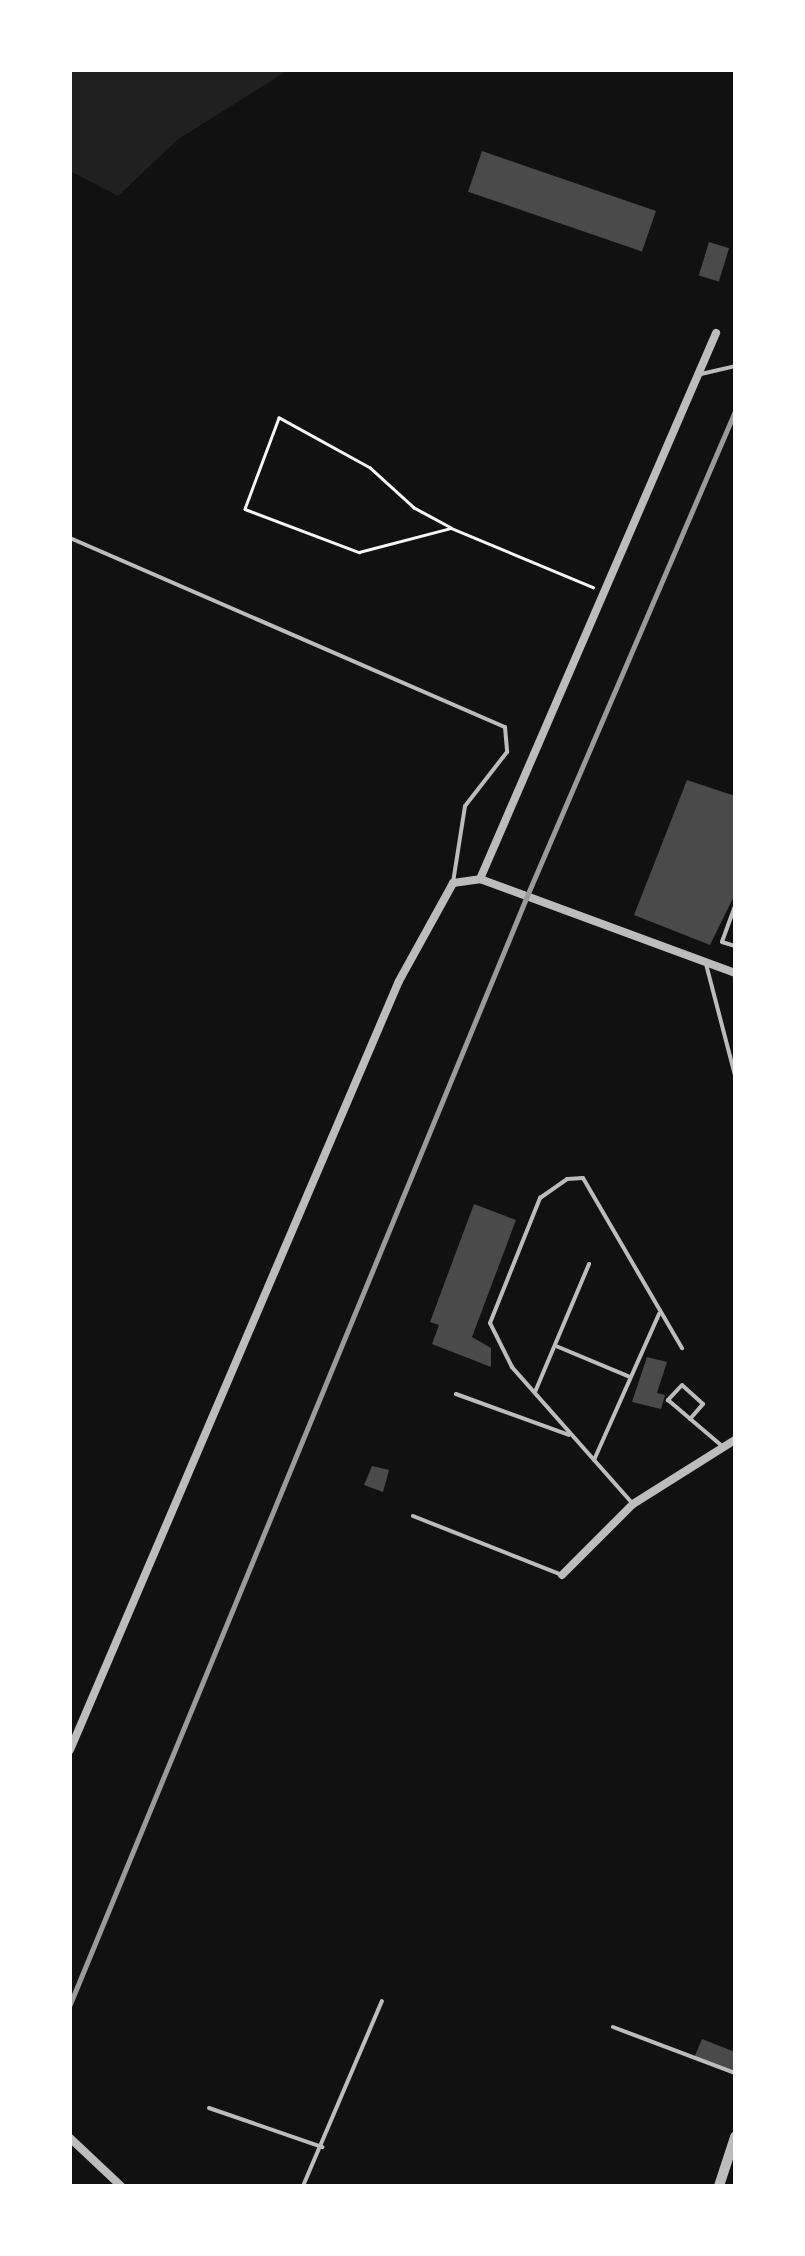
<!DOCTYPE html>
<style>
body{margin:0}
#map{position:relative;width:805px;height:2256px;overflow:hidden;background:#111;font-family:Montserrat,sans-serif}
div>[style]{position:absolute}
.green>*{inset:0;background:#202020}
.building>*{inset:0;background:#4a4a4a;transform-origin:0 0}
.path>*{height:2.5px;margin:-1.25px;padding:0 1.25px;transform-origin:1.25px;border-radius:1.25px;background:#f5f5f5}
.service>*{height:4px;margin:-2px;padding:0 2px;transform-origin:2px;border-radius:2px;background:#bcbcbc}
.minor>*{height:8px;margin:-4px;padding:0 4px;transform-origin:4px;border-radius:4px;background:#bcbcbc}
.tertiary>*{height:10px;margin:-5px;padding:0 5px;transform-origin:5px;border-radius:5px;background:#bcbcbc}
.rail>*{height:5px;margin:-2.5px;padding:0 2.5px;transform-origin:2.5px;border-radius:2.5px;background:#9a9a9a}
span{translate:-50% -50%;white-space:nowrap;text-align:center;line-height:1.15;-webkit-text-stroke:9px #fff;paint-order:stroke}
.frame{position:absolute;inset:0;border:72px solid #fff;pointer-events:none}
</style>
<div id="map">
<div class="green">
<div style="clip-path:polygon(70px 70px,285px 70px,285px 72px,177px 140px,118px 196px,70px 171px)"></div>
</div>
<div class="building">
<div style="left:482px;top:151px;width:184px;height:43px;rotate:19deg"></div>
<div style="left:709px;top:242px;width:21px;height:35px;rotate:17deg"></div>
<div style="clip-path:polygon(687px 780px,735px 796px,735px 894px,710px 945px,634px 915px)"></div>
<div style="clip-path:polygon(474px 1204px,516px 1220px,472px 1337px,491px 1348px,491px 1367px,432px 1344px,439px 1325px,430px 1322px)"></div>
<div style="clip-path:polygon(647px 1357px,667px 1362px,657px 1393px,665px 1395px,661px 1409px,632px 1402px)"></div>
<div style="clip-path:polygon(372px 1466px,389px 1470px,383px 1492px,364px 1485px)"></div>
<div style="clip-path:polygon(702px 2039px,735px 2052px,735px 2073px,694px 2058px)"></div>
</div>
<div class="path">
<div style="left:451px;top:528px;width:42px;rotate:-151.6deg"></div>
<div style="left:414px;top:508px;width:59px;rotate:-137.7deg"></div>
<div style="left:370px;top:468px;width:104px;rotate:-151.2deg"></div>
<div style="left:279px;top:418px;width:97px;rotate:110.5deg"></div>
<div style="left:245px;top:509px;width:122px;rotate:20.7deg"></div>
<div style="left:359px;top:552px;width:95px;rotate:-14.6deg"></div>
<div style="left:451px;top:528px;width:154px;rotate:22.6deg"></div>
</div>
<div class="service">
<div style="left:701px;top:374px;width:35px;rotate:-13deg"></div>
<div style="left:70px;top:538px;width:474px;rotate:23.5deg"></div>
<div style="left:505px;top:727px;width:25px;rotate:85deg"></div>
<div style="left:507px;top:752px;width:68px;rotate:127.9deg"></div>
<div style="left:465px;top:806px;width:78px;rotate:98.9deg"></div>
<div style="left:735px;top:906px;width:38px;rotate:110deg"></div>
<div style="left:722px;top:942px;width:14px;rotate:17deg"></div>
<div style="left:706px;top:964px;width:115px;rotate:75.4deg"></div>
<div style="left:556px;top:1346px;width:80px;rotate:22.7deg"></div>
<div style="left:535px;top:1392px;width:139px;rotate:-67.1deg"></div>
<div style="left:456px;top:1394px;width:120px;rotate:19.9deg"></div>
<div style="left:690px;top:1419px;width:20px;rotate:-49deg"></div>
<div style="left:703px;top:1404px;width:28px;rotate:-138deg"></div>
<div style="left:682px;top:1385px;width:21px;rotate:133deg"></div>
<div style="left:668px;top:1400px;width:71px;rotate:40.4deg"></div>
<div style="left:594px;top:1460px;width:160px;rotate:-66deg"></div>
<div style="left:633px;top:1504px;width:183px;rotate:-131.5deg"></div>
<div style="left:512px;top:1367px;width:49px;rotate:-116.6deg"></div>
<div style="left:490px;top:1323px;width:135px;rotate:-68.2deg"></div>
<div style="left:540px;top:1198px;width:33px;rotate:-35deg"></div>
<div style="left:567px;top:1179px;width:16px;rotate:-4deg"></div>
<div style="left:583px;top:1178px;width:197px;rotate:59.8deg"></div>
<div style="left:413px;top:1516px;width:160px;rotate:21.6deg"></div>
<div style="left:613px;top:2027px;width:130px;rotate:20.7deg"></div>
<div style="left:209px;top:2108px;width:120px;rotate:19deg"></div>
<div style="left:303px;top:2186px;width:201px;rotate:-66.9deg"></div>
</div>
<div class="minor">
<div style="left:480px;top:879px;width:595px;rotate:-66.62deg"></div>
<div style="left:562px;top:1575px;width:100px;rotate:-45deg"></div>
<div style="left:633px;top:1504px;width:120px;rotate:-32.1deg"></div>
<div style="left:70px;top:1750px;width:836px;rotate:-66.84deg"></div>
<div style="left:399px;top:981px;width:112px;rotate:-61.1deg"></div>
<div style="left:453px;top:883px;width:27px;rotate:-8deg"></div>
<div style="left:480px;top:879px;width:272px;rotate:20.2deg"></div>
<div style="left:70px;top:2138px;width:70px;rotate:43.3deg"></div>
</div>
<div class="tertiary">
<div style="left:719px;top:2186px;width:52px;rotate:-71.9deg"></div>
</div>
<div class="rail">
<div style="left:70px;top:2004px;width:1196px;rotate:-67.59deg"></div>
<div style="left:526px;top:898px;width:530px;rotate:-66.77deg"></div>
</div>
<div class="frame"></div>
</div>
